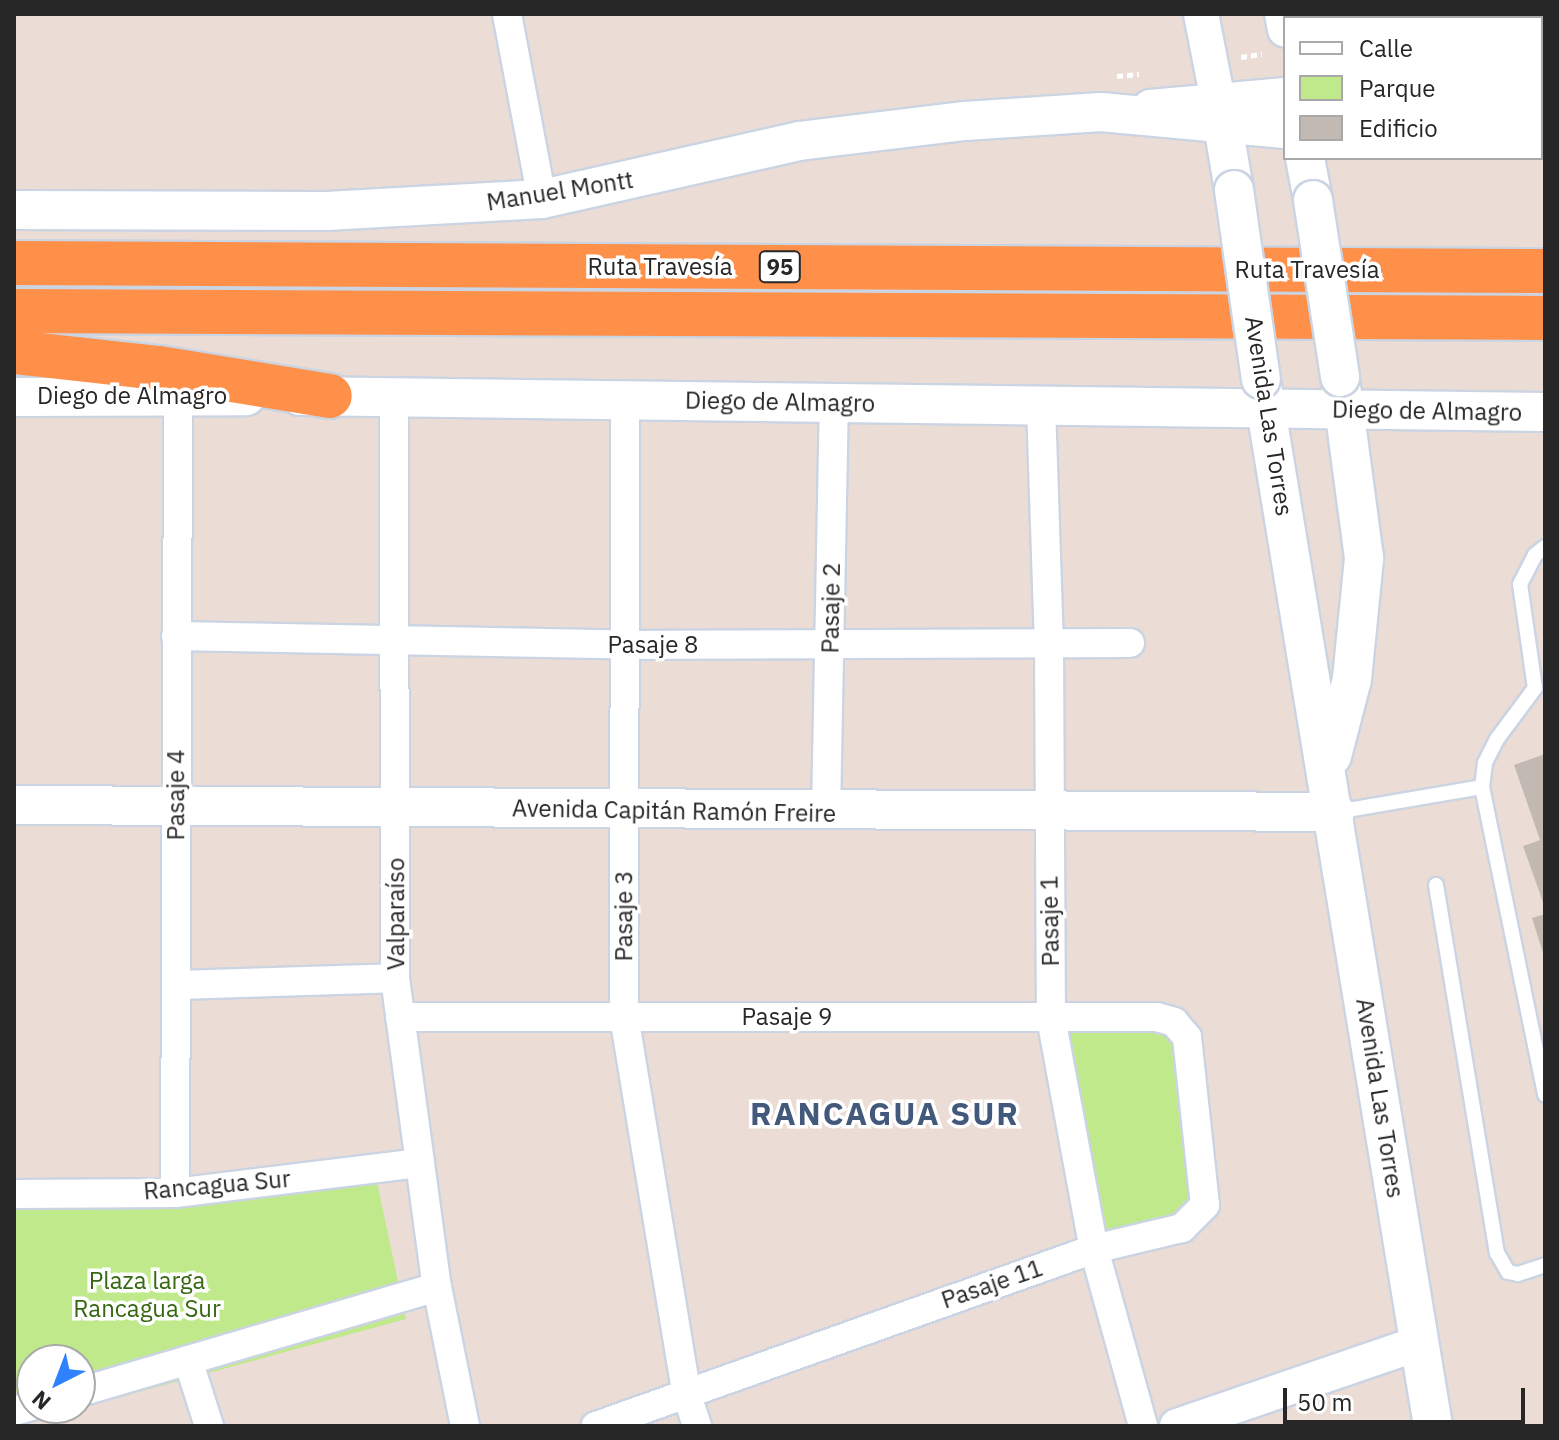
<!DOCTYPE html>
<meta charset="utf-8">
<style>
body{margin:0}
#map{position:relative;width:1559px;height:1440px;overflow:hidden;background:#ebddd6;font-family:"IBM Plex Sans",sans-serif}
div>[style]{position:absolute}
.green>*{inset:0;background:#bfe98b}
.building>*{inset:0;background:#c2b9b3}
.path>*{height:5px;margin-top:-2.5px;transform-origin:0;background:repeating-linear-gradient(90deg,#fff 0 6px,transparent 0 10px)}
.roads{filter:drop-shadow(2px 0 #cbd4e2) drop-shadow(-2px 0 #cbd4e2) drop-shadow(0 2px #cbd4e2) drop-shadow(0 -2px #cbd4e2)}
.service>*{height:14px;margin:-7px;padding:0 7px;transform-origin:7px;border-radius:7px;background:#fff}
.minor>*{height:28px;margin:-14px;padding:0 14px;transform-origin:14px;border-radius:14px;background:#fff}
.tertiary>*{height:34px;margin:-17px;padding:0 17px;transform-origin:17px;border-radius:17px;background:#fff}
.secondary>*{height:38px;margin:-19px;padding:0 19px;transform-origin:19px;border-radius:19px;background:#fff}
.trunk>*{height:44px;margin:-22px;padding:0 22px;transform-origin:22px;border-radius:22px;background:#fe904a}
.bridges{filter:drop-shadow(2px 0 #cbd4e2) drop-shadow(-2px 0 #cbd4e2) drop-shadow(0 2px #cbd4e2) drop-shadow(0 -2px #cbd4e2)}
.secondary-bridge>*{height:38px;margin:-19px;padding:0 19px;transform-origin:19px;border-radius:19px;background:#fff}
span{translate:-50% -50%;white-space:nowrap;text-align:center;line-height:1.15;-webkit-text-stroke:7px #fff;paint-order:stroke}
.shield-label span{padding:2px 6px;background:#fff;border:2px solid;border-radius:6px;-webkit-text-stroke-width:0}
.shield-label{font-size:22px;color:#272727;font-weight:700}
.street-label{font-size:24px;color:#272727}
.park-label{font-size:24px;color:#366812}
.district-label{font-size:32px;color:#43597b;font-weight:700;letter-spacing:2px}
.frame{position:absolute;inset:0;border:16px solid #272727;pointer-events:none}
.legend{position:absolute;left:1283px;top:16px;width:260px;height:144px;box-sizing:border-box;background:#fff;border:2px solid #a9a9a9;margin:0;padding:10px 14px;list-style:none;font-size:24px;color:#272727}
.legend li{display:flex;align-items:center;gap:16px;height:40px}
.legend b{width:40px;border:2px solid #a9a9a9}
.north{position:absolute;left:16px;top:1344px;width:80px;height:80px;box-sizing:border-box;background:#fff;border:2px solid #a9a9a9;border-radius:50%;rotate:222deg;font-size:22px;font-weight:700;line-height:32px;text-align:center;color:#272727}
.north::after{content:'';display:block;margin:auto;width:28px;height:36px;background:#2f82ff;clip-path:polygon(50% 0,100% 100%,50% 72%,0 100%)}
.scale{position:absolute;left:1283px;top:1388px;width:242px;height:36px;box-sizing:border-box;border:4px solid #272727;border-top:0;padding-left:10px;font-size:24px;line-height:28px;white-space:nowrap;color:#272727;-webkit-text-stroke:6px #fff;paint-order:stroke}
</style>
<div id="map">
<div class="green">
<div style="clip-path:polygon(1345px 14px,1545px 14px,1545px 45px,1541px 18px)"></div>
<div style="clip-path:polygon(1051px 1018px,1174px 1022px,1205px 1205px,1094px 1249px)"></div>
<div style="clip-path:polygon(evenodd,376px 1177px,406px 1319px,14px 1426px,14px 1206px,376px 1177px,32px 1360px,80px 1360px,80px 1408px,32px 1408px,32px 1360px)"></div>
</div>
<div class="building">
<div style="clip-path:polygon(1545px 754px,1545px 908px,1523px 846px,1540px 840px,1514px 765px)"></div>
<div style="clip-path:polygon(1545px 914px,1545px 956px,1544px 956px,1532px 918px)"></div>
</div>
<div class="path">
<div style="left:1241px;top:57px;width:21px;rotate:-8deg"></div>
<div style="left:1117px;top:76px;width:22px;rotate:-5deg"></div>
</div>
<div class="roads">
<div class="service">
<div style="left:1545px;top:547px;width:13px;rotate:141deg"></div>
<div style="left:1535px;top:555px;width:33px;rotate:117deg"></div>
<div style="left:1520px;top:584px;width:105px;rotate:81.8deg"></div>
<div style="left:1535px;top:688px;width:64px;rotate:126.7deg"></div>
<div style="left:1497px;top:739px;width:27px;rotate:117deg"></div>
<div style="left:1485px;top:763px;width:24px;rotate:97deg"></div>
<div style="left:1482px;top:787px;width:314px;rotate:78.4deg"></div>
<div style="left:1336px;top:812px;width:148px;rotate:-9.7deg"></div>
<div style="left:1436px;top:885px;width:373px;rotate:80.6deg"></div>
<div style="left:1497px;top:1253px;width:22px;rotate:60deg"></div>
<div style="left:1508px;top:1272px;width:10px;rotate:11deg"></div>
<div style="left:1518px;top:1274px;width:28px;rotate:-18deg"></div>
</div>
<div class="minor">
<div style="left:507px;top:14px;width:188px;rotate:79.3deg"></div>
<div style="left:394px;top:397px;width:581px;rotate:89.9deg"></div>
<div style="left:395px;top:978px;width:312px;rotate:82.3deg"></div>
<div style="left:437px;top:1287px;width:142px;rotate:78.6deg"></div>
<div style="left:625px;top:400px;width:616px;rotate:90.09deg"></div>
<div style="left:624px;top:1016px;width:381px;rotate:80.6deg"></div>
<div style="left:686px;top:1392px;width:36px;rotate:72deg"></div>
<div style="left:1041px;top:405px;width:239px;rotate:88.1deg"></div>
<div style="left:1049px;top:644px;width:374px;rotate:89.7deg"></div>
<div style="left:1051px;top:1018px;width:235px;rotate:79.5deg"></div>
<div style="left:1094px;top:1249px;width:184px;rotate:74.5deg"></div>
<div style="left:176px;top:636px;width:449px;rotate:1.1deg"></div>
<div style="left:625px;top:645px;width:505px;rotate:-0.23deg"></div>
<div style="left:826px;top:813px;width:410px;rotate:-88.9deg"></div>
<div style="left:176px;top:985px;width:219px;rotate:-1.8deg"></div>
<div style="left:400px;top:1017px;width:757px"></div>
<div style="left:1157px;top:1017px;width:18px;rotate:16deg"></div>
<div style="left:1174px;top:1022px;width:20px;rotate:49deg"></div>
<div style="left:1187px;top:1037px;width:169px;rotate:83.9deg"></div>
<div style="left:1205px;top:1205px;width:33px;rotate:135deg"></div>
<div style="left:1182px;top:1228px;width:90px;rotate:166.6deg"></div>
<div style="left:1094px;top:1249px;width:529px;rotate:160.43deg"></div>
<div style="left:175px;top:1193px;width:797px;rotate:-89.78deg"></div>
<div style="left:14px;top:1194px;width:161px;rotate:-0.4deg"></div>
<div style="left:175px;top:1193px;width:247px;rotate:-7deg"></div>
<div style="left:188px;top:1360px;width:69px;rotate:72.3deg"></div>
<div style="left:80px;top:1392px;width:372px;rotate:-16.4deg"></div>
<div style="left:14px;top:1411px;width:19px;rotate:-16deg"></div>
</div>
<div class="tertiary">
<div style="left:1201px;top:14px;width:109px;rotate:78.9deg"></div>
<div style="left:1282px;top:14px;width:16px;rotate:79deg"></div>
<div style="left:1541px;top:96px;width:4px"></div>
<div style="left:1150px;top:107px;width:136px;rotate:-5.1deg"></div>
<div style="left:1177px;top:1426px;width:256px;rotate:-18.9deg"></div>
</div>
<div class="secondary">
<div style="left:1223px;top:125px;width:66px;rotate:80.4deg"></div>
<div style="left:1305px;top:158px;width:43px;rotate:79.2deg"></div>
<div style="left:14px;top:210px;width:313px;rotate:0.2deg"></div>
<div style="left:327px;top:211px;width:215px;rotate:-3.2deg"></div>
<div style="left:542px;top:199px;width:263px;rotate:-12.7deg"></div>
<div style="left:799px;top:141px;width:167px;rotate:-6.9deg"></div>
<div style="left:965px;top:121px;width:136px;rotate:-3.8deg"></div>
<div style="left:1101px;top:112px;width:185px;rotate:5.3deg"></div>
<div style="left:1262px;top:385px;width:1055px;rotate:80.67deg"></div>
<div style="left:300px;top:396px;width:1245px;rotate:0.74deg"></div>
<div style="left:14px;top:397px;width:232px;rotate:-0.2deg"></div>
<div style="left:1332px;top:756px;width:80px;rotate:-75.4deg"></div>
<div style="left:1352px;top:679px;width:122px;rotate:-84.3deg"></div>
<div style="left:1364px;top:558px;width:174px;rotate:-97.6deg"></div>
<div style="left:14px;top:805px;width:1321px;rotate:0.3deg"></div>
</div>
<div class="trunk">
<div style="left:1541px;top:132px;width:4px"></div>
<div style="left:14px;top:263px;width:1531px;rotate:0.3deg"></div>
<div style="left:14px;top:311px;width:1531px;rotate:0.26deg"></div>
<div style="left:14px;top:352px;width:146px;rotate:6.3deg"></div>
<div style="left:159px;top:368px;width:173px;rotate:9.3deg"></div>
</div>
</div>
<div class="bridges">
<div class="secondary-bridge">
<div style="left:1234px;top:190px;width:191px;rotate:81.9deg"></div>
<div style="left:1313px;top:200px;width:179px;rotate:81.3deg"></div>
</div>
</div>
<div class="shield-label">
<span style="left:780px;top:267px">95</span>
</div>
<div class="street-label">
<span style="left:560px;top:191px;rotate:-9deg">Manuel Montt</span>
<span style="left:660px;top:267px">Ruta Travesía</span>
<span style="left:1307px;top:270px">Ruta Travesía</span>
<span style="left:132px;top:396px">Diego de Almagro</span>
<span style="left:780px;top:402px;rotate:1deg">Diego de Almagro</span>
<span style="left:1427px;top:411px;rotate:1deg">Diego de Almagro</span>
<span style="left:1269px;top:416px;rotate:81deg">Avenida Las Torres</span>
<span style="left:831px;top:608px;rotate:-89deg">Pasaje 2</span>
<span style="left:653px;top:645px">Pasaje 8</span>
<span style="left:176px;top:795px;rotate:-90deg">Pasaje 4</span>
<span style="left:674px;top:811px;rotate:1deg">Avenida Capitán Ramón Freire</span>
<span style="left:396px;top:914px;rotate:-90deg">Valparaíso</span>
<span style="left:624px;top:916px;rotate:-90deg">Pasaje 3</span>
<span style="left:1050px;top:921px;rotate:-91deg">Pasaje 1</span>
<span style="left:787px;top:1017px">Pasaje 9</span>
<span style="left:1380px;top:1098px;rotate:81deg">Avenida Las Torres</span>
<span style="left:217px;top:1185px;rotate:-5deg">Rancagua Sur</span>
<span style="left:992px;top:1284px;rotate:-19deg">Pasaje 11</span>
</div>
<div class="park-label">
<span style="left:147px;top:1295px">Plaza larga<br>Rancagua Sur</span>
</div>
<div class="district-label">
<span style="left:885px;top:1113px">RANCAGUA SUR</span>
</div>
<div class="frame"></div>
<ul class="legend">
<li><b style="height:10px;background:#fff"></b>Calle</li>
<li><b style="height:22px;background:#bfe98b"></b>Parque</li>
<li><b style="height:22px;background:#c2b9b3"></b>Edificio</li>
</ul>
<div class="north">N</div>
<div class="scale">50 m</div>
</div>
